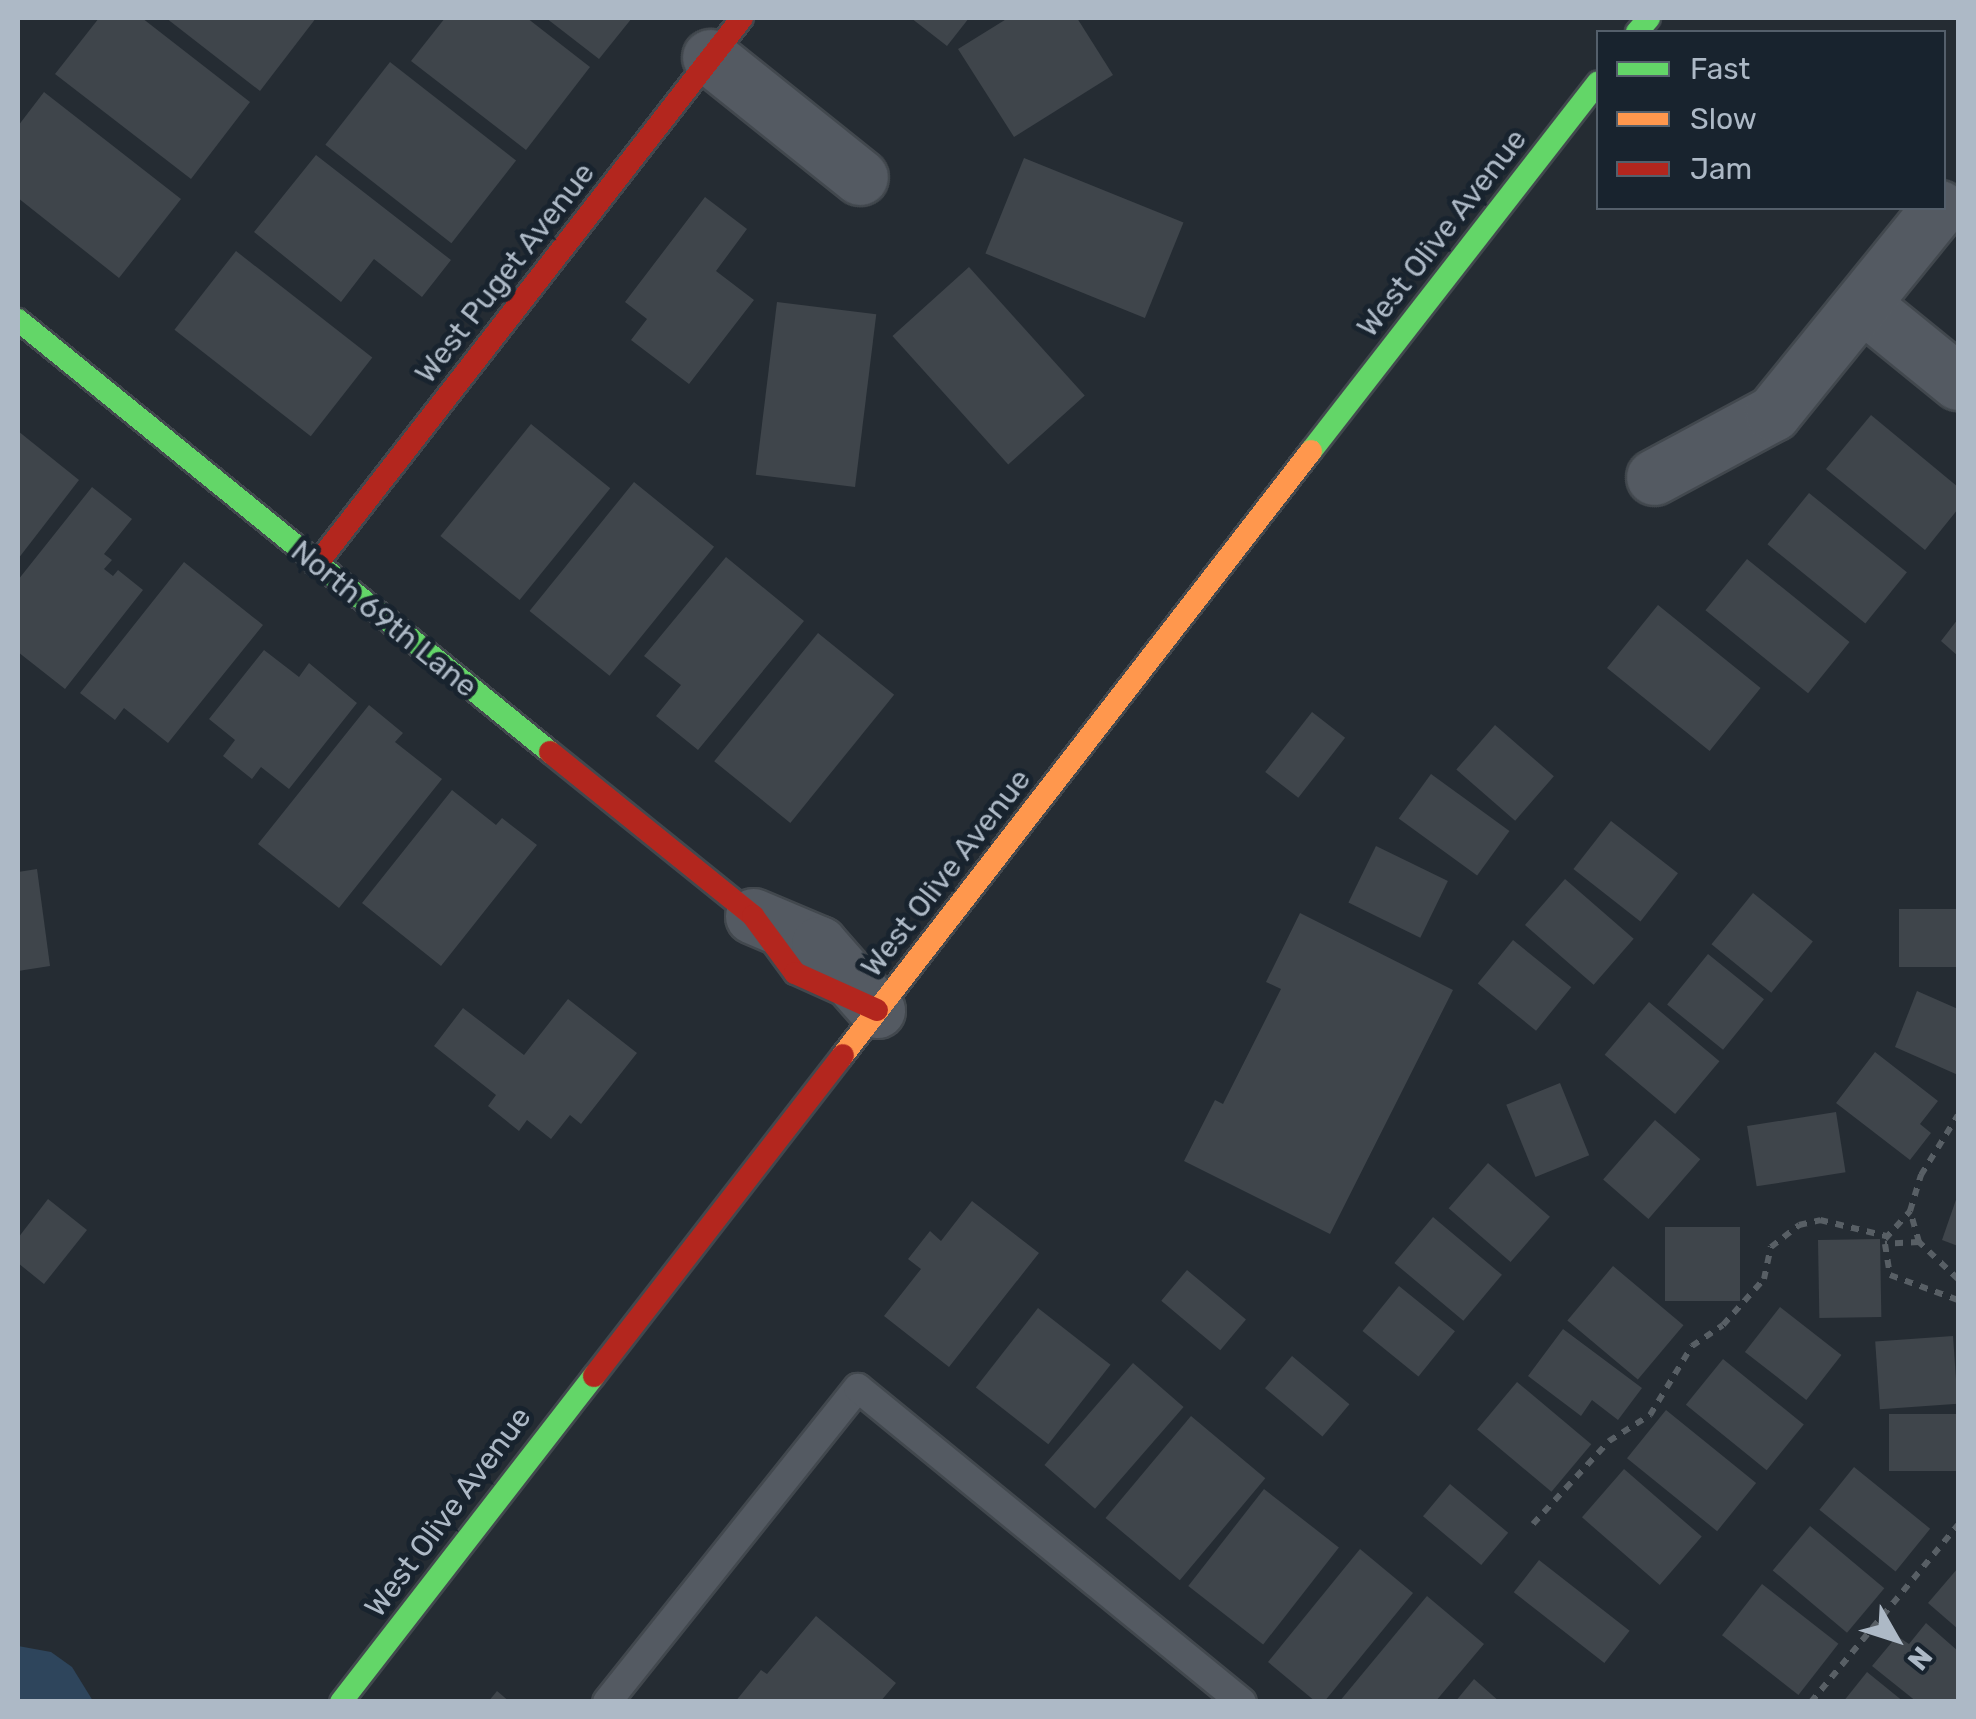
<!DOCTYPE html>
<style>
body{margin:0}
#map{position:relative;width:1976px;height:1719px;overflow:hidden;background:#252c33;font-family:Rubik,sans-serif}
div>[style]{position:absolute}
.water>*{inset:0;background:#2e455c}
.building>*{inset:0;background:#3f454b;transform-origin:0 0}
.path>*{height:6px;margin-top:-3px;transform-origin:0;background:repeating-linear-gradient(90deg,#585f65 0 8px,transparent 0 16px)}
.roads{filter:drop-shadow(2px 0 #42484e) drop-shadow(-2px 0 #42484e) drop-shadow(0 2px #42484e) drop-shadow(0 -2px #42484e)}
.lane>*{height:28px;margin:-14px;padding:0 14px;transform-origin:14px;border-radius:14px;background:#545a62}
.street>*{height:55px;margin:-27.5px;padding:0 27.5px;transform-origin:27.5px;border-radius:27.5px;background:#545a62}
.fast>*{height:22px;margin:-11px;padding:0 11px;transform-origin:11px;border-radius:11px;background:#63d668}
.slow>*{height:22px;margin:-11px;padding:0 11px;transform-origin:11px;border-radius:11px;background:#ff974d}
.jam>*{height:22px;margin:-11px;padding:0 11px;transform-origin:11px;border-radius:11px;background:#b3261e}
span{translate:-50% -50%;white-space:nowrap;text-align:center;line-height:1.15;-webkit-text-stroke:10px #18232e;paint-order:stroke}
.street-label{font-size:30px;color:#adb9c6}
.frame{position:absolute;inset:0;border:20px solid #adb9c6;pointer-events:none}
.legend{position:absolute;left:1596px;top:30px;width:350px;height:180px;box-sizing:border-box;background:#18232e;border:2px solid #545f6b;margin:0;padding:12px 18px;list-style:none;font-size:30px;color:#adb9c6}
.legend li{display:flex;align-items:center;gap:20px;height:50px}
.legend b{width:50px;border:2px solid #545f6b}
.north{position:absolute;left:1846px;top:1589px;width:100px;height:100px;-webkit-text-stroke:8px #18232e;paint-order:stroke;rotate:129deg;font-size:28px;font-weight:700;line-height:40px;text-align:center;color:#adb9c6}
.north::after{content:'';display:block;margin:auto;width:35px;height:45px;background:#adb9c6;clip-path:polygon(50% 0,100% 100%,50% 72%,0 100%)}
</style>
<div id="map">
<div class="water">
<div style="clip-path:polygon(18px 1646px,51px 1652px,72px 1667px,93px 1701px,18px 1701px)"></div>
</div>
<div class="building">
<div style="clip-path:polygon(99px 18px,142px 18px,250px 102px,191px 179px,55px 74px)"></div>
<div style="clip-path:polygon(166px 18px,316px 18px,260px 91px)"></div>
<div style="clip-path:polygon(445px 18px,527px 18px,590px 67px,526px 150px,411px 61px)"></div>
<div style="clip-path:polygon(546px 18px,632px 18px,599px 59px)"></div>
<div style="clip-path:polygon(911px 18px,969px 18px,947px 46px)"></div>
<div style="clip-path:polygon(1008px 18px,1077px 18px,1113px 75px,1014px 137px,958px 49px)"></div>
<div style="left:390px;top:62px;width:160px;height:105px;rotate:38deg"></div>
<div style="clip-path:polygon(44px 92px,181px 199px,119px 278px,18px 198px,18px 126px)"></div>
<div style="clip-path:polygon(316px 155px,451px 260px,422px 297px,374px 259px,341px 302px,254px 232px)"></div>
<div style="left:1024px;top:158px;width:172px;height:103px;rotate:22deg"></div>
<div style="clip-path:polygon(705px 197px,747px 229px,716px 271px,754px 300px,689px 384px,631px 340px,647px 319px,625px 302px)"></div>
<div style="left:236px;top:251px;width:173px;height:100px;rotate:38deg"></div>
<div style="left:969px;top:267px;width:173px;height:103px;rotate:48deg"></div>
<div style="left:777px;top:302px;width:100px;height:174px;rotate:7deg"></div>
<div style="clip-path:polygon(1871px 415px,1958px 487px,1958px 509px,1925px 550px,1826px 469px)"></div>
<div style="left:531px;top:424px;width:102px;height:144px;rotate:39deg"></div>
<div style="clip-path:polygon(18px 431px,79px 480px,18px 559px)"></div>
<div style="left:634px;top:482px;width:103px;height:166px;rotate:39deg"></div>
<div style="clip-path:polygon(92px 487px,132px 519px,104px 554px,112px 560px,104px 569px,113px 576px,118px 570px,143px 590px,65px 689px,18px 652px,18px 580px)"></div>
<div style="left:1809px;top:493px;width:126px;height:66px;rotate:39deg"></div>
<div style="clip-path:polygon(726px 557px,804px 621px,698px 750px,656px 716px,681px 685px,644px 656px)"></div>
<div style="left:1747px;top:559px;width:132px;height:66px;rotate:39deg"></div>
<div style="clip-path:polygon(184px 562px,263px 625px,168px 743px,124px 708px,115px 720px,80px 693px)"></div>
<div style="left:1658px;top:605px;width:132px;height:81px;rotate:39deg"></div>
<div style="clip-path:polygon(1958px 619px,1958px 656px,1941px 641px)"></div>
<div style="left:818px;top:633px;width:98px;height:165px;rotate:39deg"></div>
<div style="clip-path:polygon(264px 650px,299px 677px,309px 663px,357px 703px,289px 789px,261px 767px,252px 779px,223px 756px,235px 740px,209px 719px)"></div>
<div style="clip-path:polygon(369px 705px,403px 733px,395px 742px,442px 779px,339px 908px,258px 844px)"></div>
<div style="left:1312px;top:712px;width:42px;height:76px;rotate:38deg"></div>
<div style="left:1495px;top:725px;width:78px;height:59px;rotate:41deg"></div>
<div style="left:1431px;top:774px;width:97px;height:55px;rotate:36deg"></div>
<div style="clip-path:polygon(452px 790px,496px 825px,502px 818px,537px 845px,441px 966px,362px 903px)"></div>
<div style="left:1611px;top:821px;width:85px;height:61px;rotate:38deg"></div>
<div style="left:1376px;top:846px;width:80px;height:63px;rotate:26deg"></div>
<div style="clip-path:polygon(37px 869px,50px 966px,18px 971px,18px 872px)"></div>
<div style="left:1565px;top:879px;width:91px;height:61px;rotate:41deg"></div>
<div style="left:1753px;top:893px;width:77px;height:66px;rotate:39deg"></div>
<div style="left:1958px;top:909px;width:58px;height:59px;rotate:90deg"></div>
<div style="clip-path:polygon(1300px 913px,1453px 990px,1330px 1234px,1184px 1161px,1215px 1100px,1223px 1104px,1281px 989px,1266px 982px)"></div>
<div style="left:1513px;top:940px;width:75px;height:56px;rotate:39deg"></div>
<div style="left:1708px;top:954px;width:72px;height:65px;rotate:39deg"></div>
<div style="clip-path:polygon(1917px 991px,1958px 1009px,1958px 1075px,1895px 1047px)"></div>
<div style="clip-path:polygon(568px 999px,637px 1053px,581px 1124px,570px 1115px,551px 1139px,527px 1120px,519px 1131px,488px 1106px,496px 1095px,434px 1046px,463px 1008px,524px 1055px)"></div>
<div style="left:1649px;top:1002px;width:92px;height:69px;rotate:40deg"></div>
<div style="clip-path:polygon(1875px 1052px,1938px 1101px,1920px 1124px,1931px 1133px,1910px 1160px,1836px 1103px)"></div>
<div style="left:1560px;top:1083px;width:78px;height:58px;rotate:68deg"></div>
<div style="left:1836px;top:1112px;width:61px;height:90px;rotate:81deg"></div>
<div style="left:1655px;top:1120px;width:60px;height:79px;rotate:41deg"></div>
<div style="left:1488px;top:1163px;width:82px;height:60px;rotate:41deg"></div>
<div style="clip-path:polygon(1958px 1194px,1958px 1246px,1942px 1240px)"></div>
<div style="clip-path:polygon(48px 1199px,87px 1230px,44px 1284px,18px 1263px,18px 1238px)"></div>
<div style="clip-path:polygon(972px 1201px,1039px 1253px,949px 1367px,884px 1316px,921px 1269px,908px 1259px,930px 1231px,941px 1241px)"></div>
<div style="left:1433px;top:1217px;width:90px;height:60px;rotate:40deg"></div>
<div style="left:1740px;top:1227px;width:74px;height:75px;rotate:90deg"></div>
<div style="left:1880px;top:1239px;width:78px;height:62px;rotate:89deg"></div>
<div style="left:1613px;top:1266px;width:92px;height:71px;rotate:40deg"></div>
<div style="left:1187px;top:1270px;width:77px;height:40px;rotate:40deg"></div>
<div style="left:1399px;top:1286px;width:72px;height:58px;rotate:39deg"></div>
<div style="left:1780px;top:1307px;width:78px;height:57px;rotate:38deg"></div>
<div style="left:1038px;top:1308px;width:92px;height:101px;rotate:38deg"></div>
<div style="clip-path:polygon(1563px 1329px,1642px 1388px,1618px 1420px,1592px 1400px,1581px 1416px,1528px 1376px)"></div>
<div style="left:1953px;top:1336px;width:68px;height:78px;rotate:86deg"></div>
<div style="left:1292px;top:1356px;width:75px;height:42px;rotate:40deg"></div>
<div style="left:1723px;top:1359px;width:104px;height:59px;rotate:39deg"></div>
<div style="left:1133px;top:1363px;width:67px;height:135px;rotate:41deg"></div>
<div style="left:1517px;top:1382px;width:97px;height:62px;rotate:40deg"></div>
<div style="left:1666px;top:1410px;width:116px;height:62px;rotate:39deg"></div>
<div style="left:1958px;top:1414px;width:57px;height:69px;rotate:90deg"></div>
<div style="left:1191px;top:1416px;width:97px;height:133px;rotate:40deg"></div>
<div style="left:1854px;top:1467px;width:98px;height:55px;rotate:39deg"></div>
<div style="left:1624px;top:1469px;width:103px;height:64px;rotate:41deg"></div>
<div style="left:1450px;top:1484px;width:76px;height:42px;rotate:40deg"></div>
<div style="left:1264px;top:1489px;width:95px;height:123px;rotate:38deg"></div>
<div style="left:1810px;top:1526px;width:97px;height:58px;rotate:40deg"></div>
<div style="clip-path:polygon(1360px 1549px,1413px 1593px,1324px 1702px,1316px 1702px,1268px 1662px)"></div>
<div style="left:1539px;top:1560px;width:115px;height:41px;rotate:38deg"></div>
<div style="clip-path:polygon(1958px 1568px,1958px 1629px,1928px 1603px)"></div>
<div style="left:1762px;top:1584px;width:97px;height:65px;rotate:38deg"></div>
<div style="clip-path:polygon(1427px 1596px,1484px 1644px,1435px 1702px,1339px 1702px)"></div>
<div style="clip-path:polygon(816px 1616px,896px 1683px,880px 1702px,735px 1702px,761px 1670px,767px 1674px)"></div>
<div style="clip-path:polygon(1926px 1623px,1958px 1651px,1958px 1702px,1917px 1702px,1872px 1666px,1897px 1636px,1909px 1644px)"></div>
<div style="clip-path:polygon(1867px 1672px,1904px 1702px,1843px 1702px)"></div>
<div style="clip-path:polygon(1474px 1679px,1500px 1702px,1455px 1702px)"></div>
<div style="clip-path:polygon(497px 1691px,510px 1702px,488px 1702px)"></div>
</div>
<div class="path">
<div style="left:1885px;top:1239px;width:38px;rotate:-48deg"></div>
<div style="left:1919px;top:1242px;width:32px;rotate:-106deg"></div>
<div style="left:1910px;top:1211px;width:38px;rotate:-73deg"></div>
<div style="left:1921px;top:1175px;width:70px;rotate:-58.3deg"></div>
<div style="left:1958px;top:1279px;width:54px;rotate:-136.5deg"></div>
<div style="left:1919px;top:1242px;width:34px;rotate:177deg"></div>
<div style="left:1885px;top:1244px;width:31px;rotate:81deg"></div>
<div style="left:1890px;top:1275px;width:72px;rotate:20.2deg"></div>
<div style="left:1533px;top:1524px;width:113px;rotate:-47.5deg"></div>
<div style="left:1609px;top:1441px;width:49px;rotate:-32.4deg"></div>
<div style="left:1650px;top:1415px;width:81px;rotate:-58.7deg"></div>
<div style="left:1692px;top:1346px;width:37px;rotate:-34deg"></div>
<div style="left:1723px;top:1325px;width:62px;rotate:-48.3deg"></div>
<div style="left:1764px;top:1279px;width:33px;rotate:-78deg"></div>
<div style="left:1771px;top:1247px;width:36px;rotate:-38deg"></div>
<div style="left:1799px;top:1225px;width:22px;rotate:-13deg"></div>
<div style="left:1820px;top:1220px;width:68px;rotate:13.6deg"></div>
<div style="left:1811px;top:1702px;width:230px;rotate:-50.3deg"></div>
</div>
<div class="roads">
<div class="lane">
<div style="left:607px;top:1702px;width:402px;rotate:-51.4deg"></div>
<div style="left:858px;top:1388px;width:496px;rotate:39.3deg"></div>
</div>
<div class="street">
<div style="left:710px;top:57px;width:192px;rotate:38.7deg"></div>
<div style="left:1862px;top:304px;width:124px;rotate:39.1deg"></div>
<div style="left:1654px;top:477px;width:135px;rotate:-28.3deg"></div>
<div style="left:1773px;top:413px;width:264px;rotate:-51deg"></div>
<div style="left:753px;top:916px;width:72px;rotate:23deg"></div>
<div style="left:819px;top:944px;width:88px;rotate:48.7deg"></div>
</div>
<div class="fast">
<div style="left:1637px;top:32px;width:18px;rotate:-49deg"></div>
<div style="left:18px;top:320px;width:685px;rotate:39.08deg"></div>
<div style="left:1311px;top:451px;width:467px;rotate:-52.1deg"></div>
<div style="left:341px;top:1702px;width:413px;rotate:-52.2deg"></div>
</div>
<div class="slow">
<div style="left:843px;top:1055px;width:764px;rotate:-52.23deg"></div>
</div>
<div class="jam">
<div style="left:316px;top:565px;width:693px;rotate:-52.09deg"></div>
<div style="left:550px;top:752px;width:261px;rotate:38.9deg"></div>
<div style="left:753px;top:916px;width:71px;rotate:53.6deg"></div>
<div style="left:795px;top:973px;width:90px;rotate:24.3deg"></div>
<div style="left:594px;top:1376px;width:406px;rotate:-52.2deg"></div>
</div>
</div>
<div class="street-label">
<span style="left:1442px;top:233px;rotate:-52deg">West Olive Avenue</span>
<span style="left:505px;top:273px;rotate:-52deg">West Puget Avenue</span>
<span style="left:384px;top:619px;rotate:39deg">North 69th Lane</span>
<span style="left:946px;top:873px;rotate:-52deg">West Olive Avenue</span>
<span style="left:448px;top:1512px;rotate:-53deg">West Olive Avenue</span>
</div>
<div class="frame"></div>
<ul class="legend">
<li><b style="height:12px;background:#63d668"></b>Fast</li>
<li><b style="height:12px;background:#ff974d"></b>Slow</li>
<li><b style="height:12px;background:#b3261e"></b>Jam</li>
</ul>
<div class="north">N</div>
</div>
